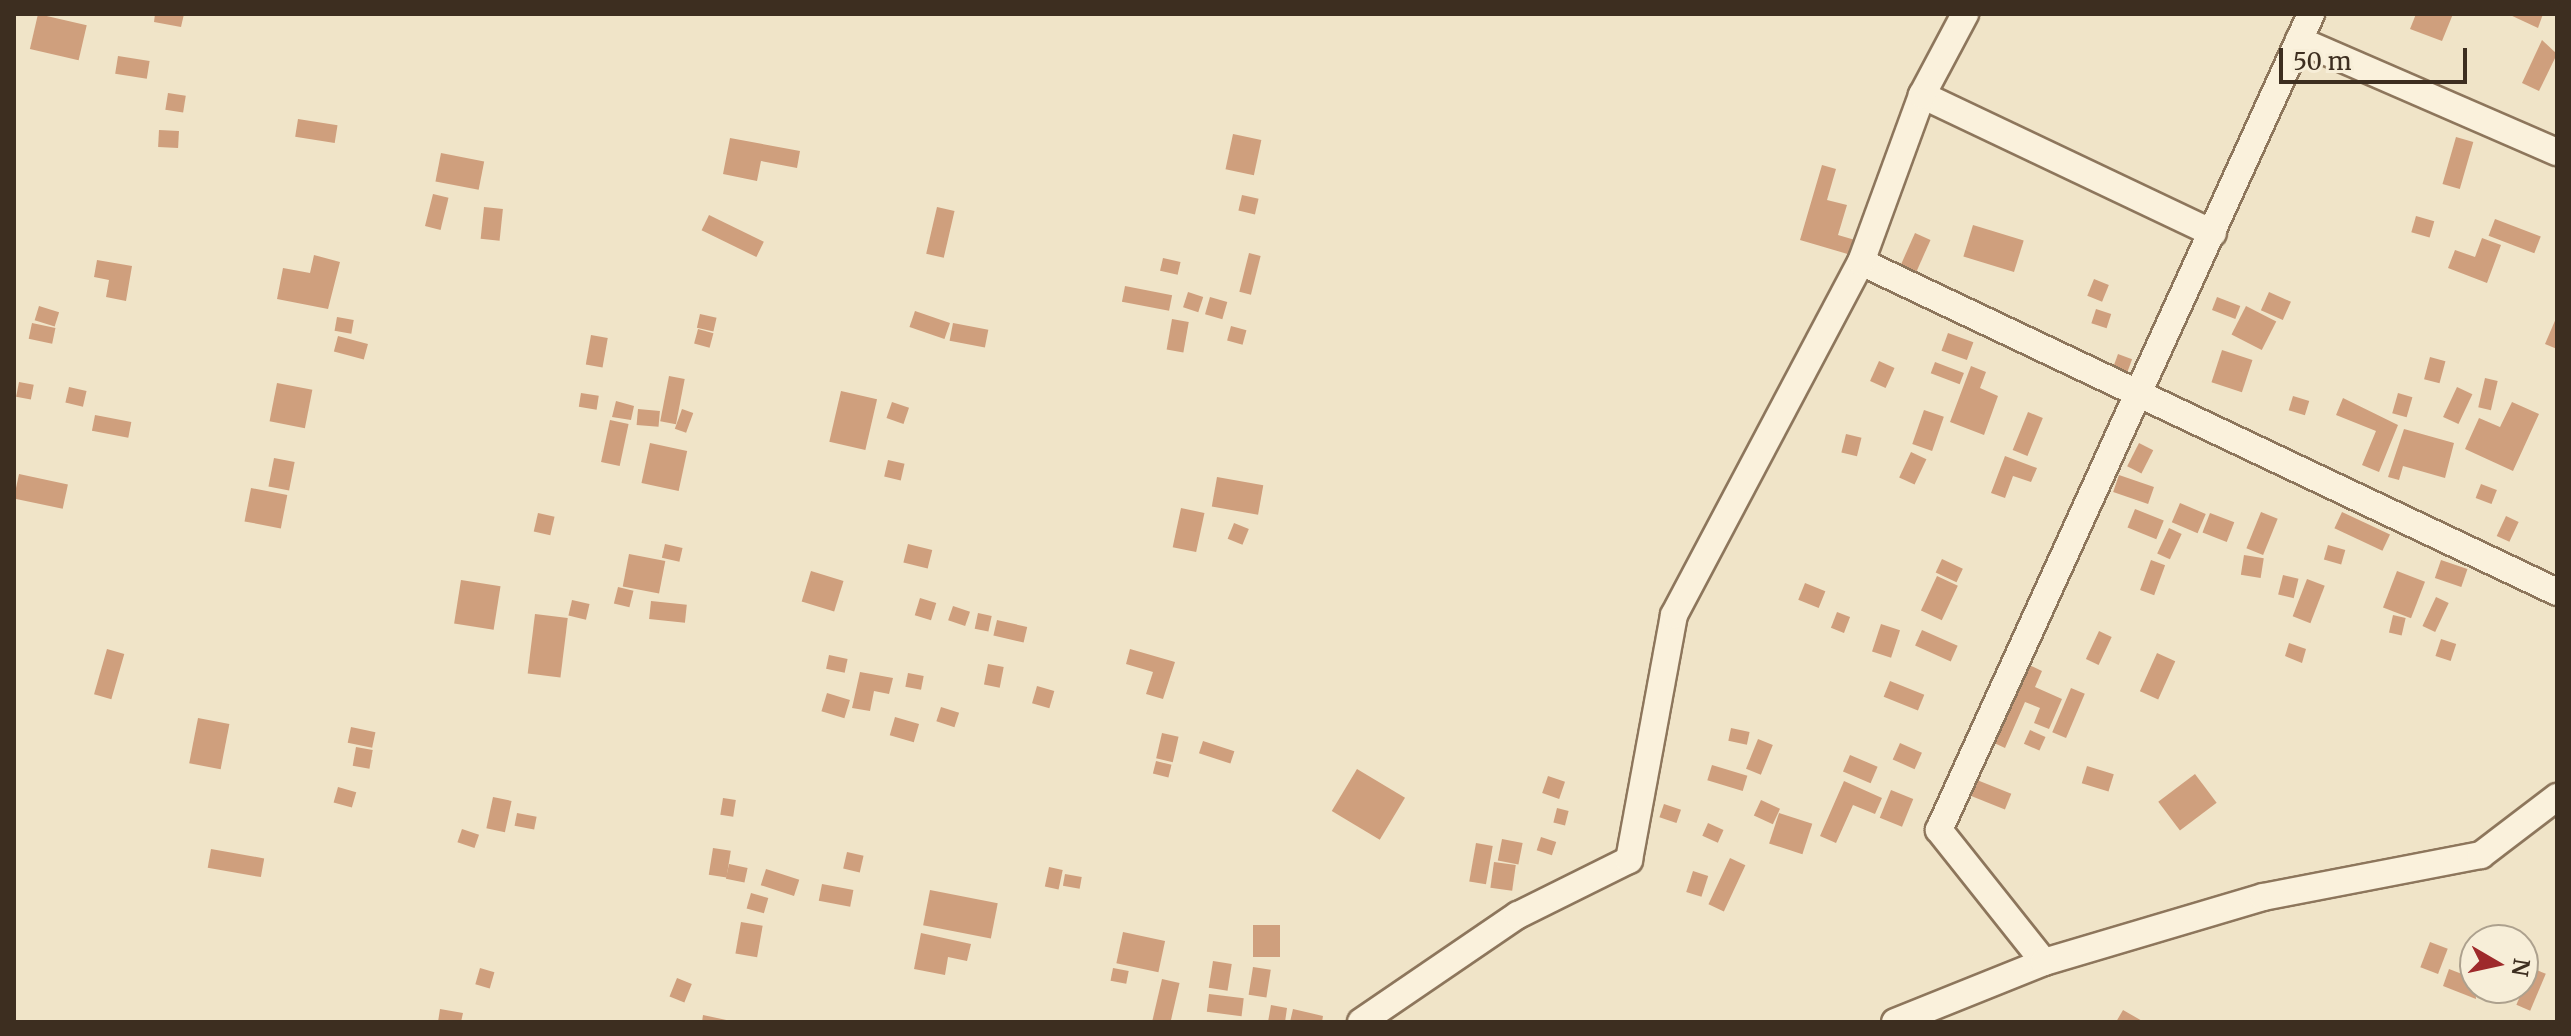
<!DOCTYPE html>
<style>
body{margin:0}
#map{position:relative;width:2571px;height:1036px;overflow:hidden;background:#f0e4c8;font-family:Merriweather,serif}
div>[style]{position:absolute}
.building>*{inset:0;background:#cf9f7d;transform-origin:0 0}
.roads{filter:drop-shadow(2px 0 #8d765c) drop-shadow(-2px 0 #8d765c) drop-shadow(0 2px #8d765c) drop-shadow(0 -2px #8d765c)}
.minor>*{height:26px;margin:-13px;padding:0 13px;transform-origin:13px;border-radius:13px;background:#faf1dc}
span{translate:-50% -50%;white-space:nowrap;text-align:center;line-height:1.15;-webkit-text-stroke:6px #f7eed8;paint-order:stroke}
.frame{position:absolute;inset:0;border:16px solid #3d2e20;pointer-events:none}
.north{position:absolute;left:2459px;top:924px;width:80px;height:80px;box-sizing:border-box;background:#f7eed8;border:2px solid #ada18e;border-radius:50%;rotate:99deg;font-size:22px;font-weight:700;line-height:32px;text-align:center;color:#3d2e20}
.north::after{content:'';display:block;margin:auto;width:28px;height:36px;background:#9e2a2b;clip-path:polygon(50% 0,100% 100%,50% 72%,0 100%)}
.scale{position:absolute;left:2279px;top:48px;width:188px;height:36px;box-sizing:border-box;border:4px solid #3d2e20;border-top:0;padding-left:10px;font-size:24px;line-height:28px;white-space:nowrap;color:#3d2e20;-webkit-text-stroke:6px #f7eed8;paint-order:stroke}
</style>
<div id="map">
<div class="building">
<div style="left:38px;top:14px;width:50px;height:36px;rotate:13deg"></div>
<div style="clip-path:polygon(155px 14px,184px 14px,181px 27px,154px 22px)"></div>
<div style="clip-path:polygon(2416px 14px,2453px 14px,2442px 41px,2410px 29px)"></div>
<div style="clip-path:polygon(2508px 14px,2543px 14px,2538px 28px)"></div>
<div style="clip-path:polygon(2542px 40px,2557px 54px,2539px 91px,2522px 83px)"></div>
<div style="left:118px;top:56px;width:32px;height:18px;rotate:9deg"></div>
<div style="left:168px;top:93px;width:18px;height:17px;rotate:9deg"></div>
<div style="left:298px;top:119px;width:40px;height:18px;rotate:9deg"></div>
<div style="left:159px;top:130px;width:20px;height:17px;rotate:3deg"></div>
<div style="left:1233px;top:134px;width:29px;height:36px;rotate:12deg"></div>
<div style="left:2456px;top:137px;width:18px;height:49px;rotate:16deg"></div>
<div style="clip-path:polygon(730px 138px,800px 151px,797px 168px,761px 161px,757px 181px,723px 174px)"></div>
<div style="left:441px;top:153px;width:44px;height:29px;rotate:11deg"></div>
<div style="clip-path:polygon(1822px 165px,1836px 169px,1827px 200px,1847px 205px,1838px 235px,1855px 240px,1851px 255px,1800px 240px)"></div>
<div style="left:433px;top:194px;width:16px;height:33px;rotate:14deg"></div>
<div style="left:1242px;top:195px;width:17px;height:16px;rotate:13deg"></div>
<div style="left:484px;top:207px;width:19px;height:32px;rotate:6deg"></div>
<div style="left:937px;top:207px;width:18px;height:48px;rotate:13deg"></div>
<div style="left:709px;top:215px;width:61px;height:17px;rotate:26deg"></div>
<div style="left:2416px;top:216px;width:19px;height:17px;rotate:16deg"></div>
<div style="left:2495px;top:219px;width:49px;height:18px;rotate:21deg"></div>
<div style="left:1973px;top:225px;width:53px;height:33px;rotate:17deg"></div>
<div style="left:1915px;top:233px;width:17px;height:35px;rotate:24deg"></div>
<div style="clip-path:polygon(2482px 238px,2501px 245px,2487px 283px,2448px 268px,2455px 250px,2475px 257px)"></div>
<div style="left:1249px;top:253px;width:12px;height:40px;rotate:14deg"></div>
<div style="clip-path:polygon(314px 255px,340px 262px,328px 309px,277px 299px,283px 268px,310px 273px)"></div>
<div style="left:1163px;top:258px;width:18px;height:13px;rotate:13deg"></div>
<div style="clip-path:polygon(97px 260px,132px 266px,126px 301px,106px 297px,109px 280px,94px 277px)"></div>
<div style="left:2094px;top:279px;width:16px;height:18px;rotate:22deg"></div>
<div style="left:1125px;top:286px;width:48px;height:16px;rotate:11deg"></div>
<div style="left:1188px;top:292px;width:16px;height:16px;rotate:18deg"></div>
<div style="left:2269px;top:292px;width:24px;height:20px;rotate:24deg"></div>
<div style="left:1210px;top:297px;width:18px;height:18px;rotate:16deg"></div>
<div style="left:2217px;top:297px;width:25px;height:14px;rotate:21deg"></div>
<div style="left:39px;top:306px;width:21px;height:15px;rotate:17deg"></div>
<div style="left:2246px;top:306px;width:34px;height:32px;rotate:27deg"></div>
<div style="left:2096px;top:309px;width:16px;height:15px;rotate:18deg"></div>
<div style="left:915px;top:311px;width:37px;height:17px;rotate:19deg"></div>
<div style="left:700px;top:314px;width:17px;height:14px;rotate:13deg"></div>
<div style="clip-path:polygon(2557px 316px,2557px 349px,2545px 344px)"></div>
<div style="left:337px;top:317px;width:17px;height:14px;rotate:10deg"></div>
<div style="left:1172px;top:319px;width:17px;height:31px;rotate:10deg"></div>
<div style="left:32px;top:323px;width:24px;height:16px;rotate:12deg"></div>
<div style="left:953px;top:323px;width:36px;height:18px;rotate:11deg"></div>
<div style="left:1231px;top:326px;width:16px;height:15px;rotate:15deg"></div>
<div style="left:698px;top:329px;width:16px;height:15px;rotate:15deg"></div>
<div style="left:1948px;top:333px;width:27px;height:19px;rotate:20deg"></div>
<div style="left:591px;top:335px;width:17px;height:30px;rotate:10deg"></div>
<div style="left:338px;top:336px;width:31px;height:16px;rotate:15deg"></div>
<div style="left:2222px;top:350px;width:32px;height:34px;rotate:18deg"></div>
<div style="left:2118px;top:354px;width:15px;height:15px;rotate:20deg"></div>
<div style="left:2430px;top:357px;width:16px;height:23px;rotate:15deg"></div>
<div style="left:1879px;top:361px;width:17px;height:22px;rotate:24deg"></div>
<div style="left:1935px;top:362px;width:31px;height:12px;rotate:21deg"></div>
<div style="clip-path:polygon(1971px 366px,1986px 372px,1980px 388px,1998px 396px,1984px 435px,1950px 422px)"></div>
<div style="left:669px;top:376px;width:16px;height:46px;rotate:11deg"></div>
<div style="left:2485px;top:378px;width:13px;height:30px;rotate:13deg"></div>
<div style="left:19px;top:382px;width:15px;height:15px;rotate:11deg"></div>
<div style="left:277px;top:383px;width:36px;height:39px;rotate:11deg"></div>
<div style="left:69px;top:387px;width:18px;height:16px;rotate:13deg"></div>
<div style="left:2457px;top:387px;width:17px;height:33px;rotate:25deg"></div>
<div style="left:841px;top:391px;width:37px;height:52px;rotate:13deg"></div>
<div style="left:581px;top:393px;width:18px;height:14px;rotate:9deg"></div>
<div style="left:2398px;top:393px;width:15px;height:21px;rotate:16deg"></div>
<div style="left:2293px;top:396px;width:17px;height:15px;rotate:17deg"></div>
<div style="clip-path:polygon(2343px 398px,2398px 425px,2379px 472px,2362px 465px,2376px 431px,2336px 415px)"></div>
<div style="clip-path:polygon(616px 401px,634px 406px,631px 420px,612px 417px)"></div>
<div style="left:892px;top:402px;width:18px;height:17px;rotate:19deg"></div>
<div style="clip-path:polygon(2512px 402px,2539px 414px,2513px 471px,2465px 449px,2479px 418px,2500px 427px)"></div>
<div style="left:638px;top:409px;width:22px;height:16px;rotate:5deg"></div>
<div style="left:682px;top:409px;width:12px;height:21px;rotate:20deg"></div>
<div style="left:1924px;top:410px;width:21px;height:36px;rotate:19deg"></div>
<div style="left:2028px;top:412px;width:16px;height:41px;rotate:22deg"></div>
<div style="left:95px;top:415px;width:37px;height:16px;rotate:11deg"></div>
<div style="left:610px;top:420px;width:19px;height:43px;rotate:12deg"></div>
<div style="clip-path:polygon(2404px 429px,2454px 443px,2445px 478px,2403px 466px,2399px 480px,2388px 477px)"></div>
<div style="left:1846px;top:434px;width:16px;height:19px;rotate:14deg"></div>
<div style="left:650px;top:443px;width:38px;height:41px;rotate:12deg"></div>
<div style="left:2139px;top:443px;width:16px;height:26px;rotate:27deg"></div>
<div style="left:1911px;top:452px;width:17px;height:28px;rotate:25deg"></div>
<div style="clip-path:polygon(2005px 456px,2037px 468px,2031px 482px,2013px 476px,2005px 498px,1991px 493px)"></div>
<div style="left:274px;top:458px;width:21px;height:29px;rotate:11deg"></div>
<div style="left:888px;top:460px;width:17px;height:17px;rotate:13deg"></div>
<div style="left:19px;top:474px;width:50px;height:25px;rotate:12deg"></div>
<div style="left:2119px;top:475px;width:37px;height:18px;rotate:19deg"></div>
<div style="left:1217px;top:477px;width:47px;height:30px;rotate:10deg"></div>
<div style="left:2481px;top:484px;width:17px;height:15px;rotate:21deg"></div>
<div style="left:251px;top:488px;width:37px;height:34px;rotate:11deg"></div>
<div style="left:2180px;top:503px;width:28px;height:21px;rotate:23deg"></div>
<div style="left:1181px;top:508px;width:24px;height:40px;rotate:12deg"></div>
<div style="left:2135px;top:509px;width:31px;height:20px;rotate:22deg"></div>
<div style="left:2261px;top:512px;width:18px;height:39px;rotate:22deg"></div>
<div style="left:2342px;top:512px;width:53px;height:18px;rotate:25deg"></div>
<div style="left:538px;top:513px;width:17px;height:19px;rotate:13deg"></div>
<div style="left:2210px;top:513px;width:26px;height:21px;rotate:21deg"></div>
<div style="left:2506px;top:516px;width:14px;height:22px;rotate:25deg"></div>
<div style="left:1234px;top:523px;width:16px;height:17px;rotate:22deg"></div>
<div style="left:2169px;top:528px;width:14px;height:28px;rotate:25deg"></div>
<div style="left:665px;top:544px;width:18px;height:14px;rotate:13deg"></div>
<div style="left:908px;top:544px;width:25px;height:19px;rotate:14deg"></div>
<div style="left:2328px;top:545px;width:18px;height:15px;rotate:16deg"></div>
<div style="left:629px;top:554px;width:37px;height:33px;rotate:11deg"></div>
<div style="left:2244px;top:555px;width:20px;height:20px;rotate:9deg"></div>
<div style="left:1942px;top:559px;width:23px;height:15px;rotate:25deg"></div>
<div style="left:2151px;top:560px;width:15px;height:32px;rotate:20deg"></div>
<div style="left:2441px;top:560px;width:28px;height:19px;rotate:19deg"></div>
<div style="left:811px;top:571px;width:34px;height:32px;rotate:17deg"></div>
<div style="left:2397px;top:571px;width:30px;height:39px;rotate:21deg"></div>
<div style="left:2283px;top:575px;width:16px;height:20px;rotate:14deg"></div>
<div style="left:1937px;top:576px;width:23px;height:38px;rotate:25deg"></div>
<div style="left:2307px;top:579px;width:19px;height:40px;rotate:21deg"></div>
<div style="left:461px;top:580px;width:40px;height:44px;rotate:9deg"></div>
<div style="left:1805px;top:583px;width:22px;height:18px;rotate:22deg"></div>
<div style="left:618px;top:587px;width:16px;height:17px;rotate:14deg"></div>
<div style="left:2436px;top:597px;width:14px;height:32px;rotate:25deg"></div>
<div style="left:920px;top:598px;width:17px;height:18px;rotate:17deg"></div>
<div style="left:572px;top:600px;width:18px;height:16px;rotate:13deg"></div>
<div style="left:651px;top:601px;width:36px;height:18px;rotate:6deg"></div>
<div style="left:953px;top:606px;width:18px;height:15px;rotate:19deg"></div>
<div style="left:1837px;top:612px;width:14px;height:17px;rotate:21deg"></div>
<div style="left:978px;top:613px;width:14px;height:16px;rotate:12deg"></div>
<div style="left:535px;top:614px;width:33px;height:60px;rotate:7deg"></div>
<div style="left:2393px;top:615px;width:13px;height:18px;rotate:13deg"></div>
<div style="left:997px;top:620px;width:31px;height:16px;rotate:13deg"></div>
<div style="left:1881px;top:624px;width:20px;height:29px;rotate:18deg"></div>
<div style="left:1922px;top:630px;width:39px;height:17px;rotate:24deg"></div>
<div style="left:2099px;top:631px;width:14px;height:31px;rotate:25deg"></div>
<div style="left:2441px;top:639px;width:16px;height:18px;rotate:18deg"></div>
<div style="clip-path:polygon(2289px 643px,2306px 649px,2302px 663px,2285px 656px)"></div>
<div style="left:107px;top:649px;width:18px;height:47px;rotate:16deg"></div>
<div style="clip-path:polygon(1130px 649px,1175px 662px,1163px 699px,1146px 694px,1153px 672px,1126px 664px)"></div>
<div style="left:2157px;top:653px;width:20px;height:42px;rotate:24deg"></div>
<div style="left:829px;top:655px;width:19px;height:14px;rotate:12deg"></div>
<div style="clip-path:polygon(2025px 663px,2042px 671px,2035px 687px,2062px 699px,2049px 729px,2034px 723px,2040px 708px,2025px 702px,2005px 748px,1992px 742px)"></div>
<div style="left:988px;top:664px;width:16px;height:21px;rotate:11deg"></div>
<div style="clip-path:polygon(860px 672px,893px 678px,889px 694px,874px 691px,870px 711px,852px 708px)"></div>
<div style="left:908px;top:673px;width:16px;height:14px;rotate:11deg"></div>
<div style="left:1890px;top:681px;width:37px;height:17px;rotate:22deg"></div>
<div style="left:1037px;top:686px;width:18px;height:18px;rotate:16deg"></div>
<div style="left:2071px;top:688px;width:15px;height:48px;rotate:23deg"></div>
<div style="left:827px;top:693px;width:24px;height:19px;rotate:17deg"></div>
<div style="left:941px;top:707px;width:19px;height:15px;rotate:18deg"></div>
<div style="left:895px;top:717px;width:25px;height:19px;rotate:16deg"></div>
<div style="left:198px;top:718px;width:32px;height:46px;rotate:11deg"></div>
<div style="left:351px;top:727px;width:25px;height:16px;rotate:12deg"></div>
<div style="left:1731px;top:728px;width:19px;height:13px;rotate:12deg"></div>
<div style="left:2030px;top:730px;width:17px;height:15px;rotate:24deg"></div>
<div style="left:1162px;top:733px;width:17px;height:26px;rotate:13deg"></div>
<div style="left:1758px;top:739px;width:16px;height:32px;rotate:22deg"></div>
<div style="left:1203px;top:741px;width:33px;height:13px;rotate:18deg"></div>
<div style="left:1900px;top:743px;width:24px;height:18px;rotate:24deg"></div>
<div style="left:356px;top:747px;width:17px;height:19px;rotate:10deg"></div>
<div style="left:1850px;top:755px;width:30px;height:18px;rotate:23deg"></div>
<div style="left:1156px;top:761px;width:16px;height:13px;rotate:14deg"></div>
<div style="left:1712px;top:765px;width:37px;height:16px;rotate:17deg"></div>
<div style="left:2087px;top:766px;width:28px;height:18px;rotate:17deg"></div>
<div style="left:1357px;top:769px;width:56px;height:49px;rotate:31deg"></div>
<div style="left:2195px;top:774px;width:36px;height:46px;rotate:53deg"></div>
<div style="left:1548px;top:776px;width:18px;height:18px;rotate:19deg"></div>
<div style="left:1977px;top:780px;width:37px;height:17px;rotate:22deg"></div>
<div style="clip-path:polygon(1844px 781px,1882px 798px,1875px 814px,1853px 805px,1836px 843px,1820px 836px)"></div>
<div style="left:338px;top:787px;width:19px;height:16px;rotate:16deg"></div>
<div style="left:1891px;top:790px;width:24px;height:30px;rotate:22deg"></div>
<div style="left:493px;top:797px;width:19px;height:32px;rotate:12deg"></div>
<div style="left:723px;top:798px;width:13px;height:17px;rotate:9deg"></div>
<div style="left:1761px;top:800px;width:21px;height:17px;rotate:25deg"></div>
<div style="left:1664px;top:804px;width:18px;height:14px;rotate:19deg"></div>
<div style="left:1557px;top:808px;width:12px;height:15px;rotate:14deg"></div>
<div style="left:517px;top:813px;width:20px;height:13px;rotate:11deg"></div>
<div style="left:1779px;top:813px;width:35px;height:32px;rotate:18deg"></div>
<div style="left:1708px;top:823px;width:17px;height:14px;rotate:24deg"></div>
<div style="left:462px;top:829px;width:18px;height:14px;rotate:19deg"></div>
<div style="left:1541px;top:837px;width:16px;height:14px;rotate:18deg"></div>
<div style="left:1502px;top:839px;width:21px;height:22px;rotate:11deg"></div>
<div style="left:1476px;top:843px;width:17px;height:39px;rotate:10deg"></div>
<div style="left:713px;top:848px;width:18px;height:27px;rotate:9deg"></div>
<div style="left:211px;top:849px;width:54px;height:19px;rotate:10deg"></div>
<div style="left:847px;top:852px;width:17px;height:17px;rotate:13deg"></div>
<div style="left:1730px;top:858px;width:17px;height:51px;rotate:25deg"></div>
<div style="left:1494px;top:862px;width:22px;height:26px;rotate:8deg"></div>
<div style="left:729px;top:864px;width:19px;height:15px;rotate:12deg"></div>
<div style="left:1049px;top:867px;width:14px;height:20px;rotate:12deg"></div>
<div style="left:766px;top:869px;width:35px;height:17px;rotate:18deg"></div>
<div style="left:1693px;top:871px;width:16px;height:22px;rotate:18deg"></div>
<div style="left:1065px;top:874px;width:17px;height:12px;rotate:10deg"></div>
<div style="left:822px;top:884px;width:32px;height:17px;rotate:11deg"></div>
<div style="left:930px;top:890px;width:69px;height:36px;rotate:11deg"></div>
<div style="left:751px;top:893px;width:18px;height:16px;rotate:16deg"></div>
<div style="left:741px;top:922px;width:22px;height:32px;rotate:10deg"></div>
<div style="left:1253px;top:925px;width:27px;height:32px"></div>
<div style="left:1123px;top:932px;width:43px;height:32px;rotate:12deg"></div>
<div style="clip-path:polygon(921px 933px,971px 944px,967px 961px,948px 957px,945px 975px,914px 969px)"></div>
<div style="left:2430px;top:942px;width:19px;height:27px;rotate:21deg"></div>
<div style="left:1213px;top:961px;width:19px;height:27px;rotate:9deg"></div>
<div style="left:1253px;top:967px;width:18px;height:28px;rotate:9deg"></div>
<div style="left:480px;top:968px;width:15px;height:17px;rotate:16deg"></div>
<div style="left:1113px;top:968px;width:16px;height:13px;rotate:11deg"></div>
<div style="left:2532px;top:968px;width:15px;height:40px;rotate:23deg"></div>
<div style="clip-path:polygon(2449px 969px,2475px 979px,2476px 999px,2443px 986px)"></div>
<div style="left:677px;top:978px;width:16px;height:20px;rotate:22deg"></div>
<div style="left:1162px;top:979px;width:18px;height:44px;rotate:13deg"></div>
<div style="left:1209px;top:994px;width:35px;height:18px;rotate:7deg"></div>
<div style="clip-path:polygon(1271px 1005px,1287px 1008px,1285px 1022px,1268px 1022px)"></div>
<div style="clip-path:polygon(440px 1009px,463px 1013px,461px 1022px,438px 1022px)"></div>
<div style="clip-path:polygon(1293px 1009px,1323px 1016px,1322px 1022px,1290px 1022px)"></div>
<div style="clip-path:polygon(2123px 1010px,2144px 1022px,2116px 1022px)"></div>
<div style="clip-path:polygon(703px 1015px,731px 1021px,731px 1022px,702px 1022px)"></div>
</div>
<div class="roads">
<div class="minor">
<div style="left:2299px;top:40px;width:281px;rotate:23.5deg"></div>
<div style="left:1922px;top:95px;width:322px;rotate:25.4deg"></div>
<div style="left:1861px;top:262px;width:770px;rotate:25.37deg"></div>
<div style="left:2044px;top:962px;width:169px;rotate:-128.5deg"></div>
<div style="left:1939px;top:830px;width:897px;rotate:-65.49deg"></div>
<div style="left:1361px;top:1022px;width:190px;rotate:-34.3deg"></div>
<div style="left:1518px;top:915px;width:124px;rotate:-26.4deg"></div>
<div style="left:1629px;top:860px;width:249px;rotate:-79.6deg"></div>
<div style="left:1674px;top:615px;width:399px;rotate:-62.1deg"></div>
<div style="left:1861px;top:262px;width:178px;rotate:-69.9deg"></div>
<div style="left:1922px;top:95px;width:92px;rotate:-62deg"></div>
<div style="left:1895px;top:1022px;width:161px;rotate:-21.9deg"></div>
<div style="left:2044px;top:962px;width:228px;rotate:-16.5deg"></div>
<div style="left:2263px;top:897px;width:222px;rotate:-10.9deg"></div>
<div style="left:2481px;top:855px;width:96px;rotate:-37.3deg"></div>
</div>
</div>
<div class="frame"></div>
<div class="north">N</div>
<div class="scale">50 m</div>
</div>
